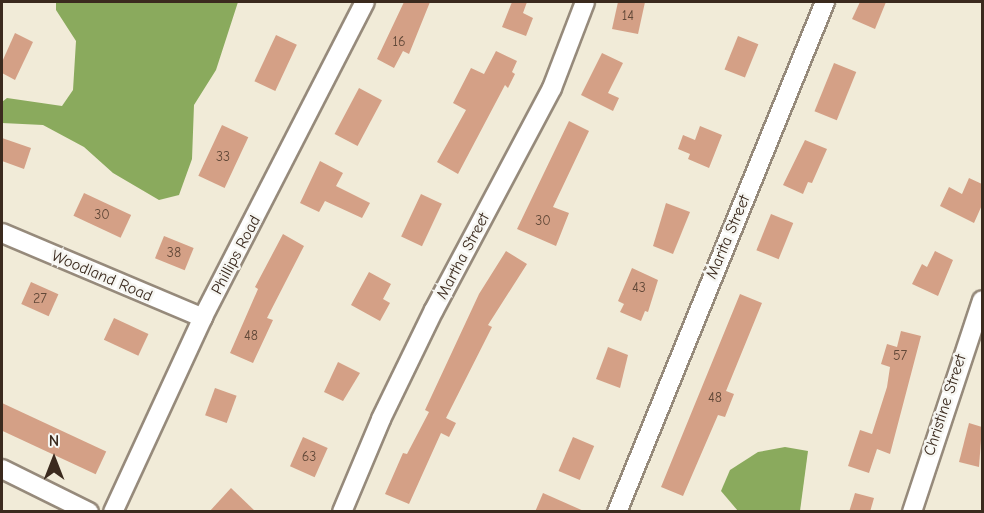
<!DOCTYPE html>
<style>
body{margin:0}
#map{position:relative;width:984px;height:513px;overflow:hidden;background:#f1ebd8;font-family:"Comic Neue",sans-serif}
div>[style]{position:absolute}
.forest>*{inset:0;background:#8aaa5d}
.building>*{inset:0;background:#d4a086;transform-origin:0 0}
.roads{filter:drop-shadow(2px 0 #968a7b) drop-shadow(-2px 0 #968a7b) drop-shadow(0 2px #968a7b) drop-shadow(0 -2px #968a7b)}
.minor>*{height:18px;margin:-9px;padding:0 9px;transform-origin:9px;border-radius:9px;background:#fff}
span{translate:-50% -50%;white-space:nowrap;text-align:center;line-height:1.15;-webkit-text-stroke:5px #f6f6f2;paint-order:stroke}
.number-label{font-size:14px;color:#614838}
.number-label span{-webkit-text-stroke-width:0}
.street-label{font-size:16px;color:#3b2a1e}
.frame{position:absolute;inset:0;border:3px solid #3b2a1e;pointer-events:none}
.north{position:absolute;left:24px;top:429px;width:60px;height:60px;-webkit-text-stroke:4px #f6f6f2;paint-order:stroke;rotate:0deg;font-size:16px;font-weight:700;line-height:24px;text-align:center;color:#3b2a1e}
.north::after{content:'';display:block;margin:auto;width:21px;height:27px;background:#3b2a1e;clip-path:polygon(50% 0,100% 100%,50% 72%,0 100%)}
</style>
<div id="map">
<div class="forest">
<div style="clip-path:polygon(56px 2px,238px 2px,216px 70px,194px 105px,192px 159px,179px 195px,159px 200px,113px 173px,84px 147px,43px 125px,2px 123px,2px 102px,7px 98px,62px 106px,73px 90px,76px 41px,56px 10px)"></div>
<div style="clip-path:polygon(785px 447px,808px 451px,800px 511px,738px 511px,721px 491px,730px 470px,758px 452px)"></div>
</div>
<div class="building">
<div style="clip-path:polygon(404px 2px,430px 2px,409px 54px,403px 51px,394px 68px,377px 59px)"></div>
<div style="clip-path:polygon(512px 2px,527px 2px,523px 13px,533px 18px,526px 36px,502px 27px)"></div>
<div style="clip-path:polygon(618px 2px,645px 2px,638px 34px,612px 29px)"></div>
<div style="clip-path:polygon(860px 2px,886px 2px,875px 29px,852px 19px)"></div>
<div style="clip-path:polygon(15px 33px,33px 42px,15px 80px,2px 73px,2px 62px)"></div>
<div style="left:276px;top:35px;width:23px;height:51px;rotate:25deg"></div>
<div style="left:738px;top:36px;width:22px;height:36px;rotate:22deg"></div>
<div style="clip-path:polygon(496px 51px,517px 61px,512px 72px,515px 74px,508px 88px,505px 85px,458px 174px,437px 162px,466px 110px,453px 103px,471px 68px,484px 74px)"></div>
<div style="clip-path:polygon(602px 53px,623px 63px,608px 93px,619px 98px,613px 111px,581px 95px)"></div>
<div style="left:834px;top:63px;width:24px;height:52px;rotate:22deg"></div>
<div style="left:359px;top:88px;width:26px;height:52px;rotate:28deg"></div>
<div style="clip-path:polygon(569px 121px,589px 131px,553px 207px,569px 213px,556px 246px,517px 229px)"></div>
<div style="left:222px;top:125px;width:29px;height:56px;rotate:25deg"></div>
<div style="clip-path:polygon(700px 126px,722px 135px,709px 168px,688px 159px,690px 154px,678px 149px,683px 135px,695px 140px)"></div>
<div style="clip-path:polygon(2px 138px,31px 148px,24px 169px,2px 161px)"></div>
<div style="clip-path:polygon(805px 140px,827px 149px,812px 183px,808px 182px,803px 194px,783px 185px)"></div>
<div style="clip-path:polygon(320px 161px,343px 173px,336px 186px,370px 203px,362px 218px,325px 201px,319px 212px,300px 203px)"></div>
<div style="clip-path:polygon(969px 178px,982px 184px,982px 205px,974px 223px,940px 206px,949px 187px,962px 194px)"></div>
<div style="left:84px;top:193px;width:52px;height:25px;rotate:25deg"></div>
<div style="left:421px;top:194px;width:23px;height:47px;rotate:25deg"></div>
<div style="clip-path:polygon(666px 203px,690px 212px,673px 254px,653px 246px)"></div>
<div style="left:771px;top:214px;width:24px;height:39px;rotate:22deg"></div>
<div style="clip-path:polygon(283px 234px,304px 246px,267px 318px,273px 320px,253px 363px,230px 353px,258px 289px,255px 287px)"></div>
<div style="left:164px;top:236px;width:32px;height:24px;rotate:22deg"></div>
<div style="clip-path:polygon(506px 251px,527px 264px,488px 325px,492px 327px,446px 418px,456px 423px,449px 437px,441px 433px,409px 504px,385px 494px,403px 453px,407px 454px,429px 412px,425px 410px,479px 294px)"></div>
<div style="clip-path:polygon(935px 251px,953px 260px,938px 296px,912px 284px,922px 264px,927px 267px)"></div>
<div style="clip-path:polygon(632px 268px,658px 280px,648px 312px,645px 311px,641px 321px,620px 312px,624px 304px,618px 301px)"></div>
<div style="clip-path:polygon(369px 272px,391px 284px,383px 299px,390px 303px,380px 321px,351px 305px)"></div>
<div style="left:31px;top:282px;width:30px;height:24px;rotate:24deg"></div>
<div style="clip-path:polygon(740px 294px,762px 303px,726px 391px,734px 394px,725px 417px,718px 415px,683px 496px,661px 487px)"></div>
<div style="left:114px;top:318px;width:38px;height:24px;rotate:25deg"></div>
<div style="clip-path:polygon(901px 331px,921px 336px,890px 454px,877px 449px,869px 473px,848px 466px,860px 430px,872px 434px,887px 387px,890px 367px,881px 364px,887px 344px,897px 347px)"></div>
<div style="clip-path:polygon(608px 347px,628px 355px,620px 388px,596px 379px)"></div>
<div style="clip-path:polygon(338px 362px,360px 373px,343px 401px,324px 392px)"></div>
<div style="left:215px;top:388px;width:23px;height:29px;rotate:20deg"></div>
<div style="left:2px;top:403px;width:115px;height:25px;rotate:25deg"></div>
<div style="clip-path:polygon(969px 423px,982px 427px,979px 467px,959px 462px)"></div>
<div style="left:303px;top:437px;width:27px;height:32px;rotate:24deg"></div>
<div style="left:573px;top:437px;width:23px;height:37px;rotate:23deg"></div>
<div style="clip-path:polygon(231px 488px,256px 512px,209px 512px)"></div>
<div style="clip-path:polygon(543px 493px,586px 512px,535px 512px)"></div>
<div style="clip-path:polygon(855px 493px,874px 498px,870px 512px,849px 512px)"></div>
</div>
<div class="roads">
<div class="minor">
<div style="left:2px;top:233px;width:218px;rotate:22.9deg"></div>
<div style="left:2px;top:469px;width:97px;rotate:26.3deg"></div>
<div style="left:113px;top:512px;width:215px;rotate:-65.2deg"></div>
<div style="left:203px;top:317px;width:354px;rotate:-62.8deg"></div>
<div style="left:342px;top:512px;width:101px;rotate:-67.2deg"></div>
<div style="left:381px;top:419px;width:121px;rotate:-64.1deg"></div>
<div style="left:434px;top:310px;width:251px;rotate:-62deg"></div>
<div style="left:552px;top:88px;width:92px;rotate:-69deg"></div>
<div style="left:617px;top:512px;width:551px;rotate:-67.81deg"></div>
<div style="left:912px;top:512px;width:223px;rotate:-71.7deg"></div>
</div>
</div>
<div class="number-label">
<span style="left:628px;top:16px">14</span>
<span style="left:399px;top:42px">16</span>
<span style="left:223px;top:157px">33</span>
<span style="left:102px;top:215px">30</span>
<span style="left:543px;top:221px">30</span>
<span style="left:174px;top:253px">38</span>
<span style="left:639px;top:288px">43</span>
<span style="left:40px;top:299px">27</span>
<span style="left:251px;top:336px">48</span>
<span style="left:900px;top:356px">57</span>
<span style="left:715px;top:398px">48</span>
<span style="left:309px;top:457px">63</span>
</div>
<div class="street-label">
<span style="left:728px;top:237px;rotate:-67deg">Marita Street</span>
<span style="left:236px;top:255px;rotate:-62deg">Phillips Road</span>
<span style="left:463px;top:256px;rotate:-62deg">Martha Street</span>
<span style="left:102px;top:276px;rotate:23deg">Woodland Road</span>
<span style="left:945px;top:405px;rotate:-72deg">Christine Street</span>
</div>
<div class="frame"></div>
<div class="north">N</div>
</div>
